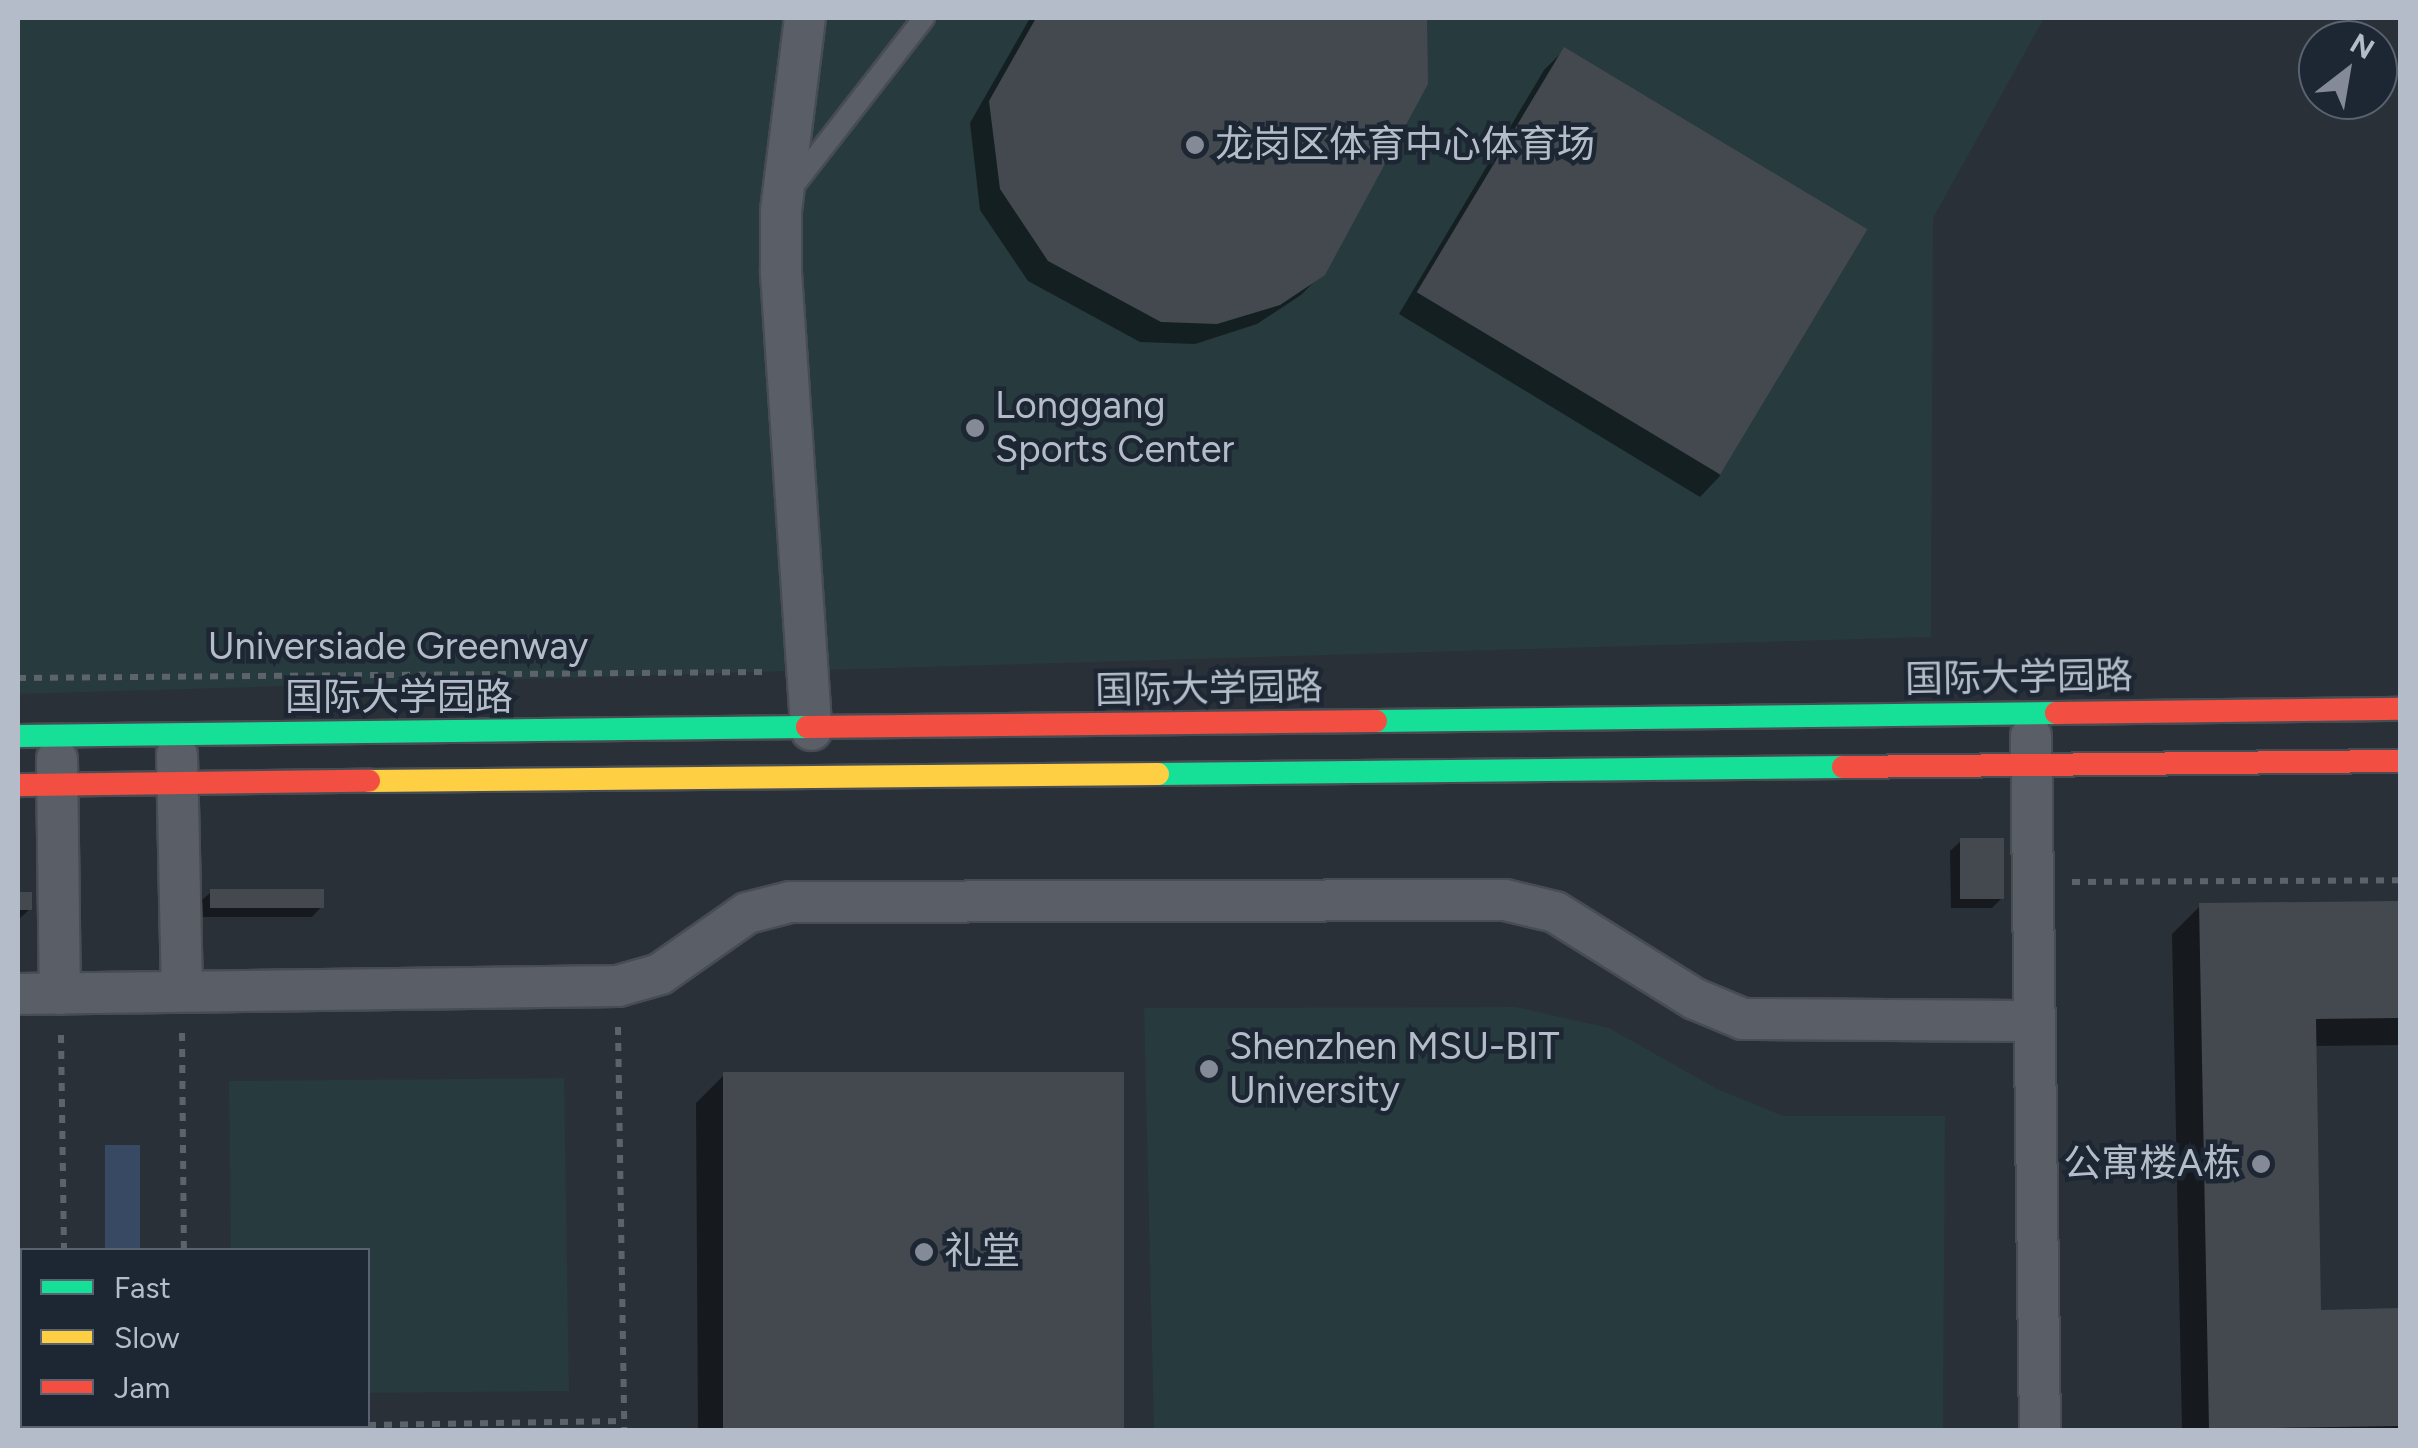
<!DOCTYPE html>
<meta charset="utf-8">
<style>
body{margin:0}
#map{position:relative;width:2418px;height:1448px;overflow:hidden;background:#2a3038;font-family:Figtree,"Noto Sans SC",sans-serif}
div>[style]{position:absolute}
.green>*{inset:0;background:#273a3e}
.water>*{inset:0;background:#384963;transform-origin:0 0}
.shadow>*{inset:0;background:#0007}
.building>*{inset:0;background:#444950;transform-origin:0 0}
.path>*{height:6px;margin-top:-3px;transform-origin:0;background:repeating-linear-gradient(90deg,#5d636a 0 8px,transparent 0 16px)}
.roads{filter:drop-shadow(2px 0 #484c53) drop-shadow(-2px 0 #484c53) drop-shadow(0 2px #484c53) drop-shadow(0 -2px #484c53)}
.lane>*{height:20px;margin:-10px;padding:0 10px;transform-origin:10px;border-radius:10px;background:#5a5e66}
.street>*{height:40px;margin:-20px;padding:0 20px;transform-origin:20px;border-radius:20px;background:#5a5e66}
.fast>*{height:22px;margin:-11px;padding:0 11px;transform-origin:11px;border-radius:11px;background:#16e098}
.slow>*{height:22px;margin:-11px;padding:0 11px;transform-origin:11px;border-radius:11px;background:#ffcf43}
.jam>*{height:22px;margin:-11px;padding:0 11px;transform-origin:11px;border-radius:11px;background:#f24e42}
.dots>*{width:28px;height:28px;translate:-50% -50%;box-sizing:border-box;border:5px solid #1d2633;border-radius:50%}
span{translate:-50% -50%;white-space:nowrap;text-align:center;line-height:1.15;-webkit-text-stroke:9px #1d2633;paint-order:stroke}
.poi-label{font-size:38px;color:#b4bcc9}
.left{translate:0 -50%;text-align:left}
.right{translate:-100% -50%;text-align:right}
.street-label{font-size:38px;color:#b4bcc9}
.frame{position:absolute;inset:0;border:20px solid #b4bcc9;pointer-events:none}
.legend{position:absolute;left:20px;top:1248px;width:350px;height:180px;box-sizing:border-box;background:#1d2633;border:2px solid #59626f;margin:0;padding:12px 18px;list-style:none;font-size:30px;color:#b4bcc9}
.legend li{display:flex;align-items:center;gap:20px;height:50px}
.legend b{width:50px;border:2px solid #59626f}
.north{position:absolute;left:2298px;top:20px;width:100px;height:100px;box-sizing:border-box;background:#1d2633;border:2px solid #59626f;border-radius:50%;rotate:31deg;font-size:28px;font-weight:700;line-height:40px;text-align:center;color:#b4bcc9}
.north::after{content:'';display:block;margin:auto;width:35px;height:45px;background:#848b96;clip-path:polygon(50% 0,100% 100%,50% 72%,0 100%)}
</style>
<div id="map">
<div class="green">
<div style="clip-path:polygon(18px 18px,2044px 18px,1933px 218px,1931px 637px,18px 694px)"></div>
<div style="clip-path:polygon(1516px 1007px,1609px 1028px,1717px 1089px,1783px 1116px,1945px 1116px,1943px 1430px,1154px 1430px,1144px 1008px)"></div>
<div style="clip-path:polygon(564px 1078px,569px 1391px,368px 1393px,368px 1250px,231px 1250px,229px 1081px)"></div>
</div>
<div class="water">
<div style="left:140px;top:1145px;width:105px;height:35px;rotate:90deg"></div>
</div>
<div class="shadow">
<div style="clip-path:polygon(1030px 18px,1425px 18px,1425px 83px,1323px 273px,1301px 295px,1257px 324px,1195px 344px,1140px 342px,1028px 281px,980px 210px,970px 123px)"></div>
<div style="clip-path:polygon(1564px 50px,1720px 476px,1700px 497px,1399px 314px,1544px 70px)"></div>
<div style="clip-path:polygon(1961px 841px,2002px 898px,1992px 908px,1951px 908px,1950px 851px)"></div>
<div style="clip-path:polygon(211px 892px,322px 906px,312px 917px,201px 917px,200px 902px)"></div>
<div style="clip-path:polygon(18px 894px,30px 894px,30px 909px,19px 919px)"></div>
<div style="clip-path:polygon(2400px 903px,2400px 1045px,2313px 1046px,2318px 1312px,2400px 1311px,2400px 1430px,2182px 1430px,2172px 934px,2200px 906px)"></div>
<div style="clip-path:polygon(724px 1075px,1122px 1075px,1123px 1430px,698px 1430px,696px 1103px)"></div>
</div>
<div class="building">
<div style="clip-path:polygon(1036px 18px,1427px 18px,1428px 84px,1325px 275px,1280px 305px,1217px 324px,1161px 322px,1048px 261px,1000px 189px,989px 101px)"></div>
<div style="left:1564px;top:47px;width:354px;height:286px;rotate:31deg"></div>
<div style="left:1960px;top:838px;width:44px;height:61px"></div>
<div style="left:210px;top:889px;width:114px;height:19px"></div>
<div style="left:18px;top:892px;width:14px;height:18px"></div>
<div style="clip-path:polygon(2400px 901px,2400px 1018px,2316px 1019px,2321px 1310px,2400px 1308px,2400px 1426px,2209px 1429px,2199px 903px)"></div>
<div style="left:723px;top:1072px;width:401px;height:358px"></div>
</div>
<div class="path">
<div style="left:18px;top:678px;width:748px;rotate:-0.46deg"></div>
<div style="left:2072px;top:882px;width:328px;rotate:-0.3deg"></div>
<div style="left:618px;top:1027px;width:403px;rotate:89.1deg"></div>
<div style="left:182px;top:1033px;width:217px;rotate:89.5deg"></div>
<div style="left:61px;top:1035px;width:215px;rotate:89.2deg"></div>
<div style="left:368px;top:1425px;width:256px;rotate:-0.9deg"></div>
<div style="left:18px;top:1430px;width:313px;rotate:-0.7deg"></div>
</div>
<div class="roads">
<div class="lane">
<div style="left:794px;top:185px;width:212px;rotate:-52.1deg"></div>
</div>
<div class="street">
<div style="left:805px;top:18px;width:195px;rotate:97.1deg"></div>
<div style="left:781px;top:212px;width:61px;rotate:90deg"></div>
<div style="left:781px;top:273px;width:458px;rotate:86.2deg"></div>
<div style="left:2031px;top:736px;width:694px;rotate:89.26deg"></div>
<div style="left:177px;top:755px;width:236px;rotate:88.8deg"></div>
<div style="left:57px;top:759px;width:235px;rotate:89.3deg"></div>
<div style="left:18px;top:994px;width:600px;rotate:-0.76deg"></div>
<div style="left:618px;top:986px;width:44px;rotate:-15.9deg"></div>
<div style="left:660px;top:974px;width:106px;rotate:-35deg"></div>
<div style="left:747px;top:913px;width:44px;rotate:-14.3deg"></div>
<div style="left:790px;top:902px;width:715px;rotate:-0.16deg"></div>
<div style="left:1505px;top:900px;width:51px;rotate:13.5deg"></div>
<div style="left:1555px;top:912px;width:165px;rotate:31.9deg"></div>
<div style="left:1695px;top:999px;width:52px;rotate:22.6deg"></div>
<div style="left:1743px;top:1019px;width:290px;rotate:0.4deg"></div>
</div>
<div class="fast">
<div style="left:1376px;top:721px;width:680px;rotate:-0.67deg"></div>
<div style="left:18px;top:736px;width:789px;rotate:-0.65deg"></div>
<div style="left:1158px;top:774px;width:685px;rotate:-0.59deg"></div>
</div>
<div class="slow">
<div style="left:369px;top:781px;width:789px;rotate:-0.51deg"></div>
</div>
<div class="jam">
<div style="left:2056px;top:713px;width:344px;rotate:-0.7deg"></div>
<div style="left:807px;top:727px;width:569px;rotate:-0.6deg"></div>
<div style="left:1843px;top:767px;width:557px;rotate:-0.62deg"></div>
<div style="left:18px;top:785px;width:351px;rotate:-0.7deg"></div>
</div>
</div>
<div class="dots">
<div style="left:1195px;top:145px;background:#848b96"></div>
<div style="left:975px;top:428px;background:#848b96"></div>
<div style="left:1209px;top:1069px;background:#848b96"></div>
<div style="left:2261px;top:1164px;background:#848b96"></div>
<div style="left:924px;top:1252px;background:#848b96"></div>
</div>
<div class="poi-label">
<span class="left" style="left:1215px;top:145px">龙岗区体育中心体育场</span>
<span class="left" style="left:995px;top:428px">Longgang<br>Sports Center</span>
<span class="left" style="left:1229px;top:1069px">Shenzhen MSU-BIT<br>University</span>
<span class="right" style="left:2241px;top:1164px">公寓楼A栋</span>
<span class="left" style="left:944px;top:1252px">礼堂</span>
</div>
<div class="street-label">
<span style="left:398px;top:647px">Universiade Greenway</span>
<span style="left:2019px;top:678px;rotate:-1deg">国际大学园路</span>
<span style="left:1209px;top:689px;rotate:-1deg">国际大学园路</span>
<span style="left:399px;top:698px">国际大学园路</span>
</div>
<div class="frame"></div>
<ul class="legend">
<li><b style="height:12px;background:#16e098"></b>Fast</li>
<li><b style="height:12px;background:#ffcf43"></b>Slow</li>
<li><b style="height:12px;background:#f24e42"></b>Jam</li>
</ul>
<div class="north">N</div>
</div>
